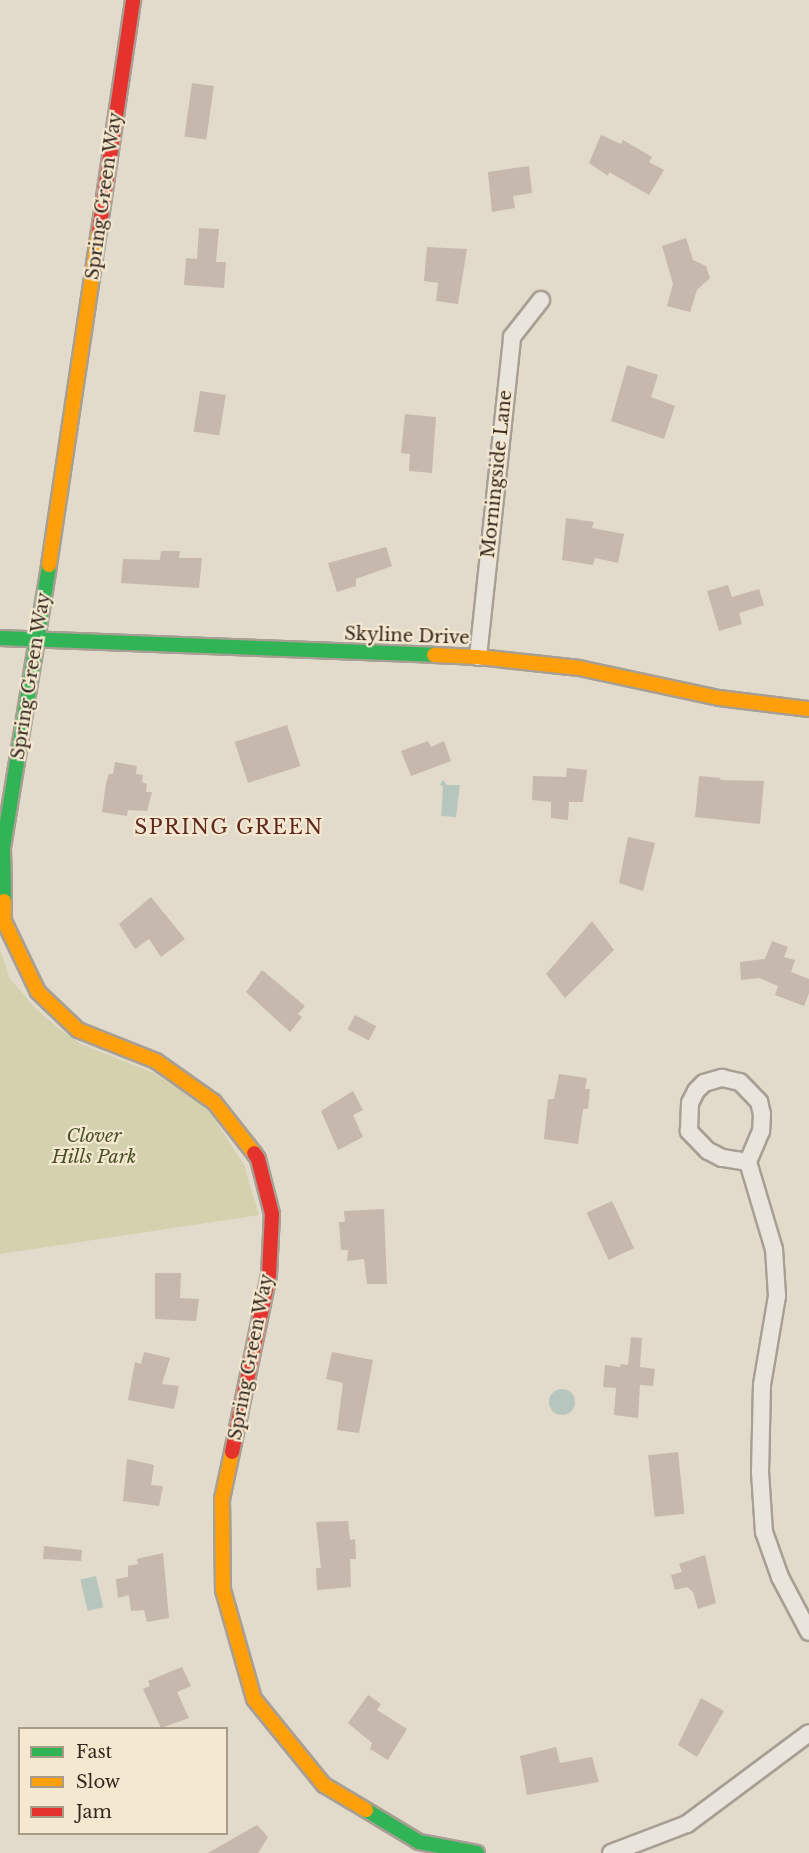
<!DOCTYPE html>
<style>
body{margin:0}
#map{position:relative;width:809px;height:1853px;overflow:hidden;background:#e2dacb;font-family:"Libre Baskerville",serif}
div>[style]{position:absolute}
.green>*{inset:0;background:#d3d1ae}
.water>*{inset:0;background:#b7c6bc;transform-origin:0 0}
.round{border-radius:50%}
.building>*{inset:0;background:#c6b8ac;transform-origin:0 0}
.roads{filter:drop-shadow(2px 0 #a79f94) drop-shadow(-2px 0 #a79f94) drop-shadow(0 2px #a79f94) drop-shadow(0 -2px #a79f94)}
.street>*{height:16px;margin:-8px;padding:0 8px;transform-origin:8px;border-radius:8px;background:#eae5dc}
.fast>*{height:14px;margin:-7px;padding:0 7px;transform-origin:7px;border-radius:7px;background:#30b455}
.slow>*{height:14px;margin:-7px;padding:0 7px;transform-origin:7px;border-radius:7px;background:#ff9f0a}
.jam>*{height:14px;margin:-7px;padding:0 7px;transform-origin:7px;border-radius:7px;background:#e5322d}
span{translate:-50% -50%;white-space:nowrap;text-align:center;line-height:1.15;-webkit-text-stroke:4.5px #f4e8d0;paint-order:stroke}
.street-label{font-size:18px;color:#35271d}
.park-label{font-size:18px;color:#485025;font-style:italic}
.neighbourhood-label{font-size:20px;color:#60291e;letter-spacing:1.5px}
.legend{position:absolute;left:18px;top:1727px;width:210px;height:108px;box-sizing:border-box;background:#f4e8d0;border:2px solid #a89b88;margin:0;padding:8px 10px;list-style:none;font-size:18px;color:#35271d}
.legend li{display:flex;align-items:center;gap:12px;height:30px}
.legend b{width:30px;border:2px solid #a89b88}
</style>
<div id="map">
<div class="green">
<div style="clip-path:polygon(0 950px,10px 979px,37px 1010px,58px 1028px,81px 1044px,154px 1073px,198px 1102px,211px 1114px,244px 1165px,259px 1215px,0 1254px)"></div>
</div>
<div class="water">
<div style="clip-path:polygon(443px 780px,447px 785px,460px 785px,456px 817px,441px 816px,443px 787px,440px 784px)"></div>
<div class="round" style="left:549px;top:1389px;width:26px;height:26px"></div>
<div style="left:96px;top:1576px;width:32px;height:16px;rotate:77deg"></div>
</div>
<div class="building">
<div style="left:192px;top:83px;width:22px;height:54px;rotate:8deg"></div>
<div style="clip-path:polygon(601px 135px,621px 144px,623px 140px,652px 157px,649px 162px,664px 170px,649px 195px,609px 172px,608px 176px,589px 163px)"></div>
<div style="clip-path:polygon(529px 166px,532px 193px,513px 196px,515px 208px,492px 212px,488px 172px)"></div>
<div style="clip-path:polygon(199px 228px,219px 229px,216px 262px,226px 262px,224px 288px,184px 285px,186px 258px,197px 259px)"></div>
<div style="clip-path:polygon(686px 238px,693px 260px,706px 266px,710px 278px,697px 290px,690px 312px,667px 306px,673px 284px,662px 246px)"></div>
<div style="clip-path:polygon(427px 247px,467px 249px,458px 304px,436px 301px,438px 283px,424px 281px)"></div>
<div style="clip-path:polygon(627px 365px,658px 375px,651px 397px,675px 406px,664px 439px,611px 421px)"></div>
<div style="left:200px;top:391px;width:26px;height:41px;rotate:9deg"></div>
<div style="clip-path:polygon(405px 414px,436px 417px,432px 473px,409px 471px,410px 454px,401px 453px)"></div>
<div style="clip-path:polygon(566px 518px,594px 522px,592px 528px,624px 534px,618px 563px,595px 558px,593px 565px,562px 560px)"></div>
<div style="clip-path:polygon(386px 547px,392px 566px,356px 579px,356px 586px,337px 592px,328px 563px)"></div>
<div style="clip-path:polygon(161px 551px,180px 551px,179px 558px,202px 558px,199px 588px,121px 583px,123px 559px,160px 560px)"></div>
<div style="clip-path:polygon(728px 585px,732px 597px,759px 589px,764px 605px,739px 613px,742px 624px,719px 631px,707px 591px)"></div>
<div style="left:287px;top:725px;width:43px;height:55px;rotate:72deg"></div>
<div style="clip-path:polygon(428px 741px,431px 747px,444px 741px,451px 761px,411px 776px,401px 751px)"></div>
<div style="clip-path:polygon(115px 762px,137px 766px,136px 774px,143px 775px,142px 782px,147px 784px,146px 792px,152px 792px,147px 811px,128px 810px,127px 816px,102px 812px,106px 783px,109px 774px,113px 774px)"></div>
<div style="clip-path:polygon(567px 768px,587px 770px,583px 802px,569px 802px,568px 820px,551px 818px,551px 802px,532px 800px,533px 776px,566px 777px)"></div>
<div style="clip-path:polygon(699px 776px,721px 778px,720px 780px,764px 781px,760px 824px,695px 817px)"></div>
<div style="clip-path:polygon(628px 837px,655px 843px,643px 891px,619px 883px)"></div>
<div style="clip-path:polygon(151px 897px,185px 939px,161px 957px,149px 939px,135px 949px,119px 924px)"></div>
<div style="clip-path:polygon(592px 921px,614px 950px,565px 998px,546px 974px)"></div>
<div style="clip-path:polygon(772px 941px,788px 947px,784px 957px,795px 960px,791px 972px,809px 979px,809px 993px,804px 1006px,775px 995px,778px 986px,759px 978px,741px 980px,740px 962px,765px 959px)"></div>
<div style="clip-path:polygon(262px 970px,305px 1006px,298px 1014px,302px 1017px,290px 1032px,246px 992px)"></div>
<div style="left:355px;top:1015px;width:24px;height:16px;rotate:28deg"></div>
<div style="clip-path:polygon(559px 1074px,587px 1078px,585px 1089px,590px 1089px,588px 1109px,583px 1109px,578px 1144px,544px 1139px,548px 1099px,554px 1099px)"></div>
<div style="clip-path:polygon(353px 1091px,363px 1110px,353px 1115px,363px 1137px,338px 1150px,321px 1111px)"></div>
<div style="left:612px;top:1201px;width:52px;height:28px;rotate:65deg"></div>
<div style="clip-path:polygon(384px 1209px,387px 1284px,367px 1284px,364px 1259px,347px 1261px,348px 1250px,341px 1250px,339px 1222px,345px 1222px,344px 1211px)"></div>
<div style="clip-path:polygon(155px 1273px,181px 1273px,180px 1298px,199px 1299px,196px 1321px,155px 1319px)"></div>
<div style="clip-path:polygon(631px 1337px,642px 1338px,640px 1367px,655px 1369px,653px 1386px,640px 1385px,638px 1418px,614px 1415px,616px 1388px,603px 1387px,605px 1365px,620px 1367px,621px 1364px,628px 1365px)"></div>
<div style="clip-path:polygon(144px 1352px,170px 1358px,162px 1384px,179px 1386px,174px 1409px,128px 1400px,135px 1362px,141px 1364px)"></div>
<div style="clip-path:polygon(332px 1352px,373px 1360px,359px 1433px,337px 1430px,343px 1383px,326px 1379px)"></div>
<div style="left:678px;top:1452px;width:62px;height:30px;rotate:84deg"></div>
<div style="clip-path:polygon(127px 1459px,154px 1465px,151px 1485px,163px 1486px,159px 1506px,123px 1501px)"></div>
<div style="clip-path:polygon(348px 1521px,350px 1540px,355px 1539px,356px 1559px,350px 1559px,351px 1587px,317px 1590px,316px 1568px,321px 1568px,316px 1522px)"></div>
<div style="clip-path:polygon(44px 1546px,82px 1550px,81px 1561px,43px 1559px)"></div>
<div style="clip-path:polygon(163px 1553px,169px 1618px,147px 1622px,144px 1610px,131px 1611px,129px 1595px,118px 1598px,116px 1579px,128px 1577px,128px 1566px,138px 1564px,137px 1559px)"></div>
<div style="clip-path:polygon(705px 1555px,716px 1603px,698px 1609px,693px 1592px,687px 1587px,675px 1590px,671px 1575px,682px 1572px,679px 1564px)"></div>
<div style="clip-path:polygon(182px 1667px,191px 1686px,177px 1692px,189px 1718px,161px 1728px,143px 1689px,150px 1686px,148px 1681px)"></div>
<div style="clip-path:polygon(368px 1695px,381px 1704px,377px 1710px,407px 1729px,388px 1760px,370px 1749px,372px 1743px,348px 1723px)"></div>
<div style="clip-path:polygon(701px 1698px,724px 1711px,697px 1757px,678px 1745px)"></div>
<div style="clip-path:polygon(556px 1747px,560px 1763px,592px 1757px,599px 1782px,527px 1795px,520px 1756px)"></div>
<div style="clip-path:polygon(257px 1825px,268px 1837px,258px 1853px,208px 1853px)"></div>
</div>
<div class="roads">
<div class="street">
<div style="left:478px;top:657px;width:322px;rotate:-83.9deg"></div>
<div style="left:512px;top:337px;width:47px;rotate:-51.9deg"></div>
<div style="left:748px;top:1162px;width:26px;rotate:-171deg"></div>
<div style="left:722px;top:1158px;width:16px;rotate:-153deg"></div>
<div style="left:708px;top:1151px;width:28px;rotate:-134deg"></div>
<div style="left:689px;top:1131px;width:28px;rotate:-88deg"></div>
<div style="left:690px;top:1103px;width:13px;rotate:-63deg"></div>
<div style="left:696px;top:1091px;width:11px;rotate:-45deg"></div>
<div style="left:704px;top:1083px;width:19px;rotate:-16deg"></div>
<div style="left:722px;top:1078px;width:18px;rotate:13deg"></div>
<div style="left:740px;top:1082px;width:28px;rotate:46deg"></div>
<div style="left:759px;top:1102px;width:12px;rotate:76deg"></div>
<div style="left:762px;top:1114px;width:17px;rotate:93deg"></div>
<div style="left:761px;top:1131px;width:34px;rotate:113deg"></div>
<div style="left:748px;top:1162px;width:91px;rotate:73.4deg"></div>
<div style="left:774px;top:1249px;width:47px;rotate:86.3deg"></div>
<div style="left:777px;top:1296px;width:90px;rotate:99.6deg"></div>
<div style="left:762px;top:1385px;width:87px;rotate:91.3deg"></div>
<div style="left:760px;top:1472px;width:60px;rotate:86.2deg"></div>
<div style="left:764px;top:1532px;width:48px;rotate:70.4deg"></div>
<div style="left:780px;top:1577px;width:62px;rotate:62.2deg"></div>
<div style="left:611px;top:1853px;width:81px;rotate:-20.9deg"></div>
<div style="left:687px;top:1824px;width:152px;rotate:-36.7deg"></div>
</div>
<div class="fast">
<div style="left:0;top:638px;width:434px;rotate:2.2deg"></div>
<div style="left:4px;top:901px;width:54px;rotate:-91.1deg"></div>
<div style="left:3px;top:847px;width:286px;rotate:-80.7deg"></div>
<div style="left:366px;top:1810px;width:62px;rotate:31.1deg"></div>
<div style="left:419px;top:1842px;width:59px;rotate:10.7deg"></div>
</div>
<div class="slow">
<div style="left:49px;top:565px;width:338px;rotate:-81.5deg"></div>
<div style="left:434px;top:655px;width:44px;rotate:2.6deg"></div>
<div style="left:478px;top:657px;width:102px;rotate:6.2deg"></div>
<div style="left:579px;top:668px;width:143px;rotate:12.1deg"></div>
<div style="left:719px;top:698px;width:91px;rotate:7deg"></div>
<div style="left:4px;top:901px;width:20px;rotate:90deg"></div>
<div style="left:4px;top:921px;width:79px;rotate:64.4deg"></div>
<div style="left:38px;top:992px;width:55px;rotate:43.5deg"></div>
<div style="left:78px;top:1030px;width:84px;rotate:21.7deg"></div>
<div style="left:156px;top:1061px;width:71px;rotate:35.3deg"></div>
<div style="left:214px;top:1102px;width:65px;rotate:51.9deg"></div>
<div style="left:232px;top:1452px;width:48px;rotate:102deg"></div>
<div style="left:222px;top:1499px;width:91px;rotate:89.4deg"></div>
<div style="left:223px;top:1590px;width:113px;rotate:74.1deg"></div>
<div style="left:254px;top:1699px;width:111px;rotate:50.9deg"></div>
<div style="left:324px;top:1785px;width:49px;rotate:30.8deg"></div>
</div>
<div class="jam">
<div style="left:99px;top:231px;width:233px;rotate:-81.6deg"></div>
<div style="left:232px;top:1452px;width:181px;rotate:-78.2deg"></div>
<div style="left:269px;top:1275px;width:61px;rotate:-87.2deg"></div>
<div style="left:272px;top:1214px;width:57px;rotate:-104.3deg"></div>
<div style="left:258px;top:1159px;width:7px;rotate:-124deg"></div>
</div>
</div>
<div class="street-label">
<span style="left:104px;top:196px;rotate:-82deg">Spring Green Way</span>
<span style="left:497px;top:474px;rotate:-84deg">Morningside Lane</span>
<span style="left:407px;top:636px;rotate:2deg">Skyline Drive</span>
<span style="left:31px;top:676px;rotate:-81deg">Spring Green Way</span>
<span style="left:251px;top:1357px;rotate:-79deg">Spring Green Way</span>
</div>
<div class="park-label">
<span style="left:94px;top:1147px">Clover<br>Hills Park</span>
</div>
<div class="neighbourhood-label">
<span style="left:229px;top:827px">SPRING GREEN</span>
</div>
<ul class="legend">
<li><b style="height:8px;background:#30b455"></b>Fast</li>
<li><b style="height:8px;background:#ff9f0a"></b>Slow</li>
<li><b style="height:8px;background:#e5322d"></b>Jam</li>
</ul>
</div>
